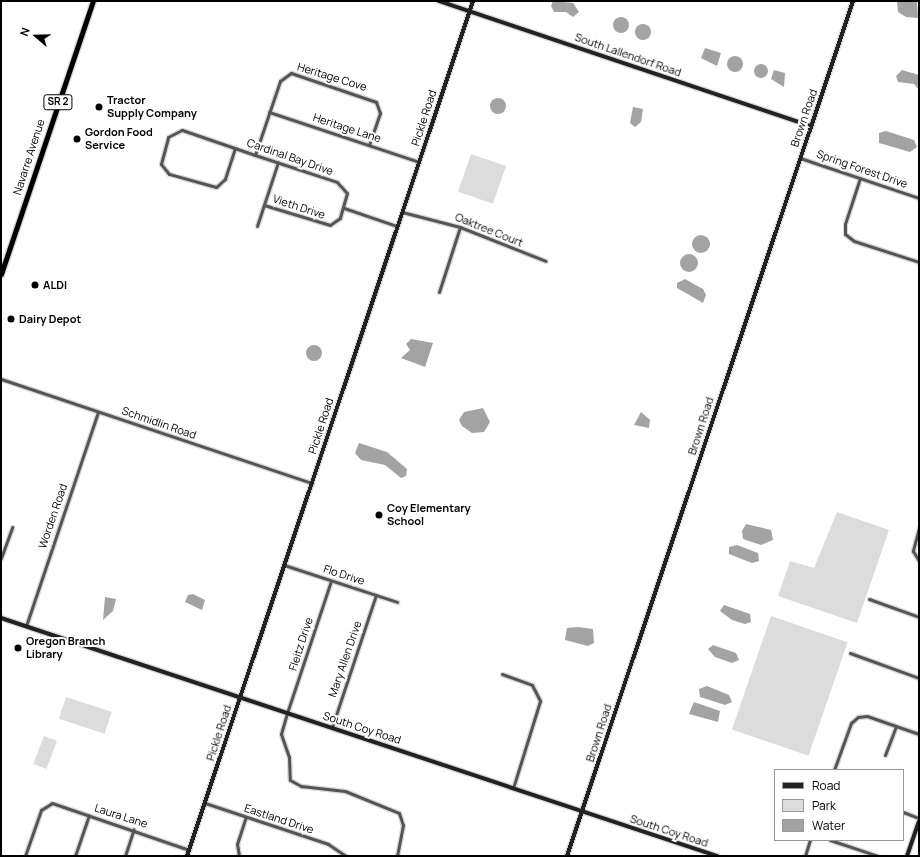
<!DOCTYPE html>
<style>
body{margin:0}
#map{position:relative;width:920px;height:857px;overflow:hidden;background:#fff;font-family:Manrope,sans-serif}
div>[style]{position:absolute}
.green>*{inset:0;background:#dcdcdc;transform-origin:0 0}
.water>*{inset:0;background:#a3a3a3}
.round{border-radius:50%}
.roads{filter:drop-shadow(1px 0 #dbdbdb) drop-shadow(-1px 0 #dbdbdb) drop-shadow(0 1px #dbdbdb) drop-shadow(0 -1px #dbdbdb)}
.street>*{height:3px;margin:-1.5px;padding:0 1.5px;transform-origin:1.5px;border-radius:1.5px;background:#555}
.secondary>*{height:4px;margin:-2px;padding:0 2px;transform-origin:2px;border-radius:2px;background:#222}
.highway>*{height:5px;margin:-2.5px;padding:0 2.5px;transform-origin:2.5px;border-radius:2.5px;background:#000}
.dots>*{width:11px;height:11px;translate:-50% -50%;box-sizing:border-box;border:2px solid #fff;border-radius:50%}
span{translate:-50% -50%;white-space:nowrap;text-align:center;line-height:1.15;-webkit-text-stroke:4px #fff;paint-order:stroke}
.shield-label span{padding:1px 3px;background:#fff;border:1px solid;border-radius:3px;-webkit-text-stroke-width:0}
.shield-label{font-size:10px;color:#000;font-weight:700}
.street-label{font-size:11px;color:#000}
.poi-label{font-size:11px;color:#000;font-weight:700}
.left{translate:0 -50%;text-align:left}
.frame{position:absolute;inset:0;border:2px solid #000;pointer-events:none}
.legend{position:absolute;left:774px;top:769px;width:130px;height:72px;box-sizing:border-box;background:#fff;border:1px solid #999;margin:0;padding:5px 7px;list-style:none;font-size:12px;color:#000}
.legend li{display:flex;align-items:center;gap:8px;height:20px}
.legend b{width:20px;border:1px solid #999}
.north{position:absolute;left:16px;top:16px;width:40px;height:40px;-webkit-text-stroke:3px #fff;paint-order:stroke;rotate:290deg;font-size:11px;font-weight:700;line-height:16px;text-align:center;color:#000}
.north::after{content:'';display:block;margin:auto;width:14px;height:18px;background:#000;clip-path:polygon(50% 0,100% 100%,50% 72%,0 100%)}
</style>
<div id="map">
<div class="green">
<div style="left:471px;top:154px;width:37px;height:40px;rotate:19deg"></div>
<div style="clip-path:polygon(837px 512px,889px 530px,857px 623px,778px 596px,790px 561px,814px 568px)"></div>
<div style="left:771px;top:616px;width:81px;height:120px;rotate:19deg"></div>
<div style="left:66px;top:697px;width:48px;height:23px;rotate:18deg"></div>
<div style="left:44px;top:736px;width:14px;height:30px;rotate:21deg"></div>
</div>
<div class="water">
<div style="clip-path:polygon(553px 1px,573px 3px,579px 12px,573px 17px,566px 12px,554px 12px,551px 6px)"></div>
<div style="clip-path:polygon(917px 1px,918px 18px,906px 17px,898px 12px,897px 1px)"></div>
<div class="round" style="left:613px;top:17px;width:16px;height:16px"></div>
<div class="round" style="left:635px;top:24px;width:16px;height:16px"></div>
<div style="clip-path:polygon(705px 48px,721px 53px,717px 66px,701px 58px)"></div>
<div class="round" style="left:727px;top:56px;width:16px;height:16px"></div>
<div class="round" style="left:754px;top:64px;width:14px;height:14px"></div>
<div style="clip-path:polygon(774px 70px,785px 73px,784px 87px,771px 79px)"></div>
<div style="clip-path:polygon(902px 70px,919px 75px,919px 90px,914px 84px,898px 82px,896px 76px)"></div>
<div class="round" style="left:490px;top:98px;width:16px;height:16px"></div>
<div style="clip-path:polygon(633px 107px,643px 109px,641px 122px,635px 127px,630px 123px)"></div>
<div style="clip-path:polygon(886px 131px,914px 140px,917px 147px,910px 152px,879px 143px,879px 133px)"></div>
<div class="round" style="left:692px;top:235px;width:18px;height:18px"></div>
<div class="round" style="left:680px;top:254px;width:18px;height:18px"></div>
<div style="clip-path:polygon(685px 279px,703px 289px,706px 295px,703px 303px,677px 288px,677px 283px)"></div>
<div style="clip-path:polygon(411px 339px,433px 343px,425px 367px,401px 358px,410px 350px,406px 344px)"></div>
<div class="round" style="left:306px;top:345px;width:16px;height:16px"></div>
<div style="clip-path:polygon(483px 408px,490px 422px,484px 432px,472px 433px,462px 426px,459px 420px,464px 412px)"></div>
<div style="clip-path:polygon(641px 412px,650px 420px,649px 428px,634px 425px)"></div>
<div style="clip-path:polygon(359px 443px,387px 452px,407px 469px,406px 476px,401px 478px,385px 465px,361px 460px,355px 453px)"></div>
<div style="clip-path:polygon(746px 524px,771px 530px,773px 540px,761px 545px,743px 539px,742px 531px)"></div>
<div style="clip-path:polygon(737px 545px,758px 553px,759px 561px,752px 563px,729px 554px,729px 547px)"></div>
<div style="clip-path:polygon(193px 594px,205px 600px,202px 610px,185px 602px,188px 595px)"></div>
<div style="clip-path:polygon(105px 597px,116px 599px,113px 611px,103px 620px)"></div>
<div style="clip-path:polygon(724px 605px,750px 614px,751px 622px,745px 624px,732px 620px,720px 611px)"></div>
<div style="clip-path:polygon(578px 627px,593px 629px,594px 643px,588px 646px,565px 640px,567px 628px)"></div>
<div style="clip-path:polygon(713px 645px,736px 653px,739px 660px,732px 663px,715px 657px,708px 649px)"></div>
<div style="clip-path:polygon(707px 686px,729px 695px,732px 702px,725px 705px,700px 697px,699px 689px)"></div>
<div style="clip-path:polygon(694px 702px,720px 711px,718px 722px,689px 714px)"></div>
</div>
<div class="roads">
<div class="street">
<div style="left:269px;top:112px;width:158px;rotate:18.4deg"></div>
<div style="left:235px;top:148px;width:33px;rotate:108deg"></div>
<div style="left:225px;top:179px;width:12px;rotate:138deg"></div>
<div style="left:216px;top:187px;width:49px;rotate:-164.5deg"></div>
<div style="left:169px;top:174px;width:13px;rotate:-129deg"></div>
<div style="left:161px;top:164px;width:28px;rotate:-75deg"></div>
<div style="left:168px;top:137px;width:16px;rotate:-27deg"></div>
<div style="left:182px;top:130px;width:3px;rotate:18deg"></div>
<div style="left:185px;top:131px;width:74px;rotate:18.9deg"></div>
<div style="left:255px;top:155px;width:86px;rotate:18.2deg"></div>
<div style="left:337px;top:182px;width:15px;rotate:48deg"></div>
<div style="left:347px;top:193px;width:26px;rotate:106deg"></div>
<div style="left:340px;top:218px;width:12px;rotate:145deg"></div>
<div style="left:330px;top:225px;width:69px;rotate:-163.1deg"></div>
<div style="left:255px;top:155px;width:78px;rotate:-71.3deg"></div>
<div style="left:280px;top:81px;width:14px;rotate:-36deg"></div>
<div style="left:291px;top:73px;width:90px;rotate:18.8deg"></div>
<div style="left:376px;top:102px;width:12px;rotate:70deg"></div>
<div style="left:380px;top:113px;width:34px;rotate:109deg"></div>
<div style="left:800px;top:158px;width:126px;rotate:18.6deg"></div>
<div style="left:860px;top:178px;width:48px;rotate:108.1deg"></div>
<div style="left:845px;top:224px;width:10px;rotate:90deg"></div>
<div style="left:845px;top:234px;width:11px;rotate:38deg"></div>
<div style="left:854px;top:241px;width:68px;rotate:17.9deg"></div>
<div style="left:344px;top:208px;width:56px;rotate:18.8deg"></div>
<div style="left:402px;top:212px;width:60px;rotate:14.5deg"></div>
<div style="left:460px;top:227px;width:92px;rotate:21.6deg"></div>
<div style="left:257px;top:226px;width:67px;rotate:-71.8deg"></div>
<div style="left:439px;top:292px;width:68px;rotate:-72.1deg"></div>
<div style="left:1px;top:379px;width:328px;rotate:18.5deg"></div>
<div style="left:919px;top:528px;width:24px;rotate:105deg"></div>
<div style="left:913px;top:551px;width:12px;rotate:59deg"></div>
<div style="left:1px;top:558px;width:33px;rotate:-70deg"></div>
<div style="left:284px;top:565px;width:119px;rotate:18.1deg"></div>
<div style="left:869px;top:599px;width:53px;rotate:19.8deg"></div>
<div style="left:26px;top:626px;width:226px;rotate:-71.4deg"></div>
<div style="left:850px;top:653px;width:73px;rotate:19.9deg"></div>
<div style="left:502px;top:674px;width:32px;rotate:20deg"></div>
<div style="left:532px;top:685px;width:18px;rotate:63deg"></div>
<div style="left:540px;top:701px;width:91px;rotate:107.2deg"></div>
<div style="left:287px;top:713px;width:22px;rotate:106deg"></div>
<div style="left:281px;top:734px;width:24px;rotate:71deg"></div>
<div style="left:289px;top:757px;width:23px;rotate:88deg"></div>
<div style="left:290px;top:780px;width:13px;rotate:29deg"></div>
<div style="left:301px;top:786px;width:44px;rotate:6.5deg"></div>
<div style="left:345px;top:791px;width:58px;rotate:22.2deg"></div>
<div style="left:399px;top:813px;width:13px;rotate:72deg"></div>
<div style="left:403px;top:825px;width:32px;rotate:101deg"></div>
<div style="left:287px;top:713px;width:139px;rotate:-71.6deg"></div>
<div style="left:332px;top:727px;width:139px;rotate:-71.6deg"></div>
<div style="left:885px;top:755px;width:31px;rotate:-69deg"></div>
<div style="left:834px;top:770px;width:50px;rotate:-70.1deg"></div>
<div style="left:851px;top:723px;width:9px;rotate:-41deg"></div>
<div style="left:858px;top:717px;width:9px;rotate:-6deg"></div>
<div style="left:867px;top:716px;width:55px;rotate:19.1deg"></div>
<div style="left:205px;top:803px;width:130px;rotate:18.4deg"></div>
<div style="left:328px;top:844px;width:22px;rotate:34deg"></div>
<div style="left:903px;top:812px;width:17px;rotate:21deg"></div>
<div style="left:830px;top:840px;width:51px;rotate:18.4deg"></div>
<div style="left:25px;top:856px;width:49px;rotate:-70.8deg"></div>
<div style="left:41px;top:810px;width:13px;rotate:-32deg"></div>
<div style="left:52px;top:803px;width:145px;rotate:18.9deg"></div>
<div style="left:75px;top:856px;width:43px;rotate:-71.1deg"></div>
<div style="left:125px;top:856px;width:28px;rotate:-72deg"></div>
<div style="left:239px;top:856px;width:12px;rotate:-99deg"></div>
<div style="left:237px;top:844px;width:28px;rotate:-72deg"></div>
<div style="left:805px;top:856px;width:17px;rotate:-73deg"></div>
</div>
<div class="secondary">
<div style="left:439px;top:1px;width:392px;rotate:18.6deg"></div>
<div style="left:1px;top:618px;width:755px;rotate:18.39deg"></div>
<div style="left:187px;top:856px;width:902px;rotate:-71.5deg"></div>
<div style="left:567px;top:856px;width:902px;rotate:-71.5deg"></div>
<div style="left:907px;top:856px;width:36px;rotate:-71deg"></div>
</div>
<div class="highway">
<div style="left:1px;top:274px;width:288px;rotate:-71.4deg"></div>
</div>
</div>
<div class="dots">
<div style="left:99px;top:107px;background:#000"></div>
<div style="left:77px;top:139px;background:#000"></div>
<div style="left:35px;top:285px;background:#000"></div>
<div style="left:11px;top:319px;background:#000"></div>
<div style="left:379px;top:515px;background:#000"></div>
<div style="left:18px;top:648px;background:#000"></div>
</div>
<div class="shield-label">
<span style="left:58px;top:102px">SR 2</span>
</div>
<div class="street-label">
<span style="left:628px;top:55px;rotate:19deg">South Lallendorf Road</span>
<span style="left:332px;top:77px;rotate:17deg">Heritage Cove</span>
<span style="left:424px;top:118px;rotate:-72deg">Pickle Road</span>
<span style="left:804px;top:118px;rotate:-71deg">Brown Road</span>
<span style="left:347px;top:128px;rotate:18deg">Heritage Lane</span>
<span style="left:29px;top:157px;rotate:-72deg">Navarre Avenue</span>
<span style="left:290px;top:157px;rotate:19deg">Cardinal Bay Drive</span>
<span style="left:862px;top:169px;rotate:19deg">Spring Forest Drive</span>
<span style="left:299px;top:207px;rotate:18deg">Vieth Drive</span>
<span style="left:489px;top:230px;rotate:22deg">Oaktree Court</span>
<span style="left:159px;top:423px;rotate:19deg">Schmidlin Road</span>
<span style="left:321px;top:426px;rotate:-72deg">Pickle Road</span>
<span style="left:701px;top:426px;rotate:-72deg">Brown Road</span>
<span style="left:53px;top:516px;rotate:-71deg">Worden Road</span>
<span style="left:344px;top:575px;rotate:18deg">Flo Drive</span>
<span style="left:301px;top:644px;rotate:-72deg">Fleitz Drive</span>
<span style="left:345px;top:659px;rotate:-71deg">Mary Allen Drive</span>
<span style="left:362px;top:728px;rotate:18deg">South Coy Road</span>
<span style="left:219px;top:733px;rotate:-72deg">Pickle Road</span>
<span style="left:599px;top:733px;rotate:-72deg">Brown Road</span>
<span style="left:121px;top:816px;rotate:18deg">Laura Lane</span>
<span style="left:279px;top:819px;rotate:18deg">Eastland Drive</span>
<span style="left:669px;top:831px;rotate:18deg">South Coy Road</span>
</div>
<div class="poi-label">
<span class="left" style="left:107px;top:107px">Tractor<br>Supply Company</span>
<span class="left" style="left:85px;top:139px">Gordon Food<br>Service</span>
<span class="left" style="left:43px;top:285px">ALDI</span>
<span class="left" style="left:19px;top:319px">Dairy Depot</span>
<span class="left" style="left:387px;top:515px">Coy Elementary<br>School</span>
<span class="left" style="left:26px;top:648px">Oregon Branch<br>Library</span>
</div>
<div class="frame"></div>
<ul class="legend">
<li><b style="height:5px;background:#222"></b>Road</li>
<li><b style="height:11px;background:#dcdcdc"></b>Park</li>
<li><b style="height:11px;background:#a3a3a3"></b>Water</li>
</ul>
<div class="north">N</div>
</div>
